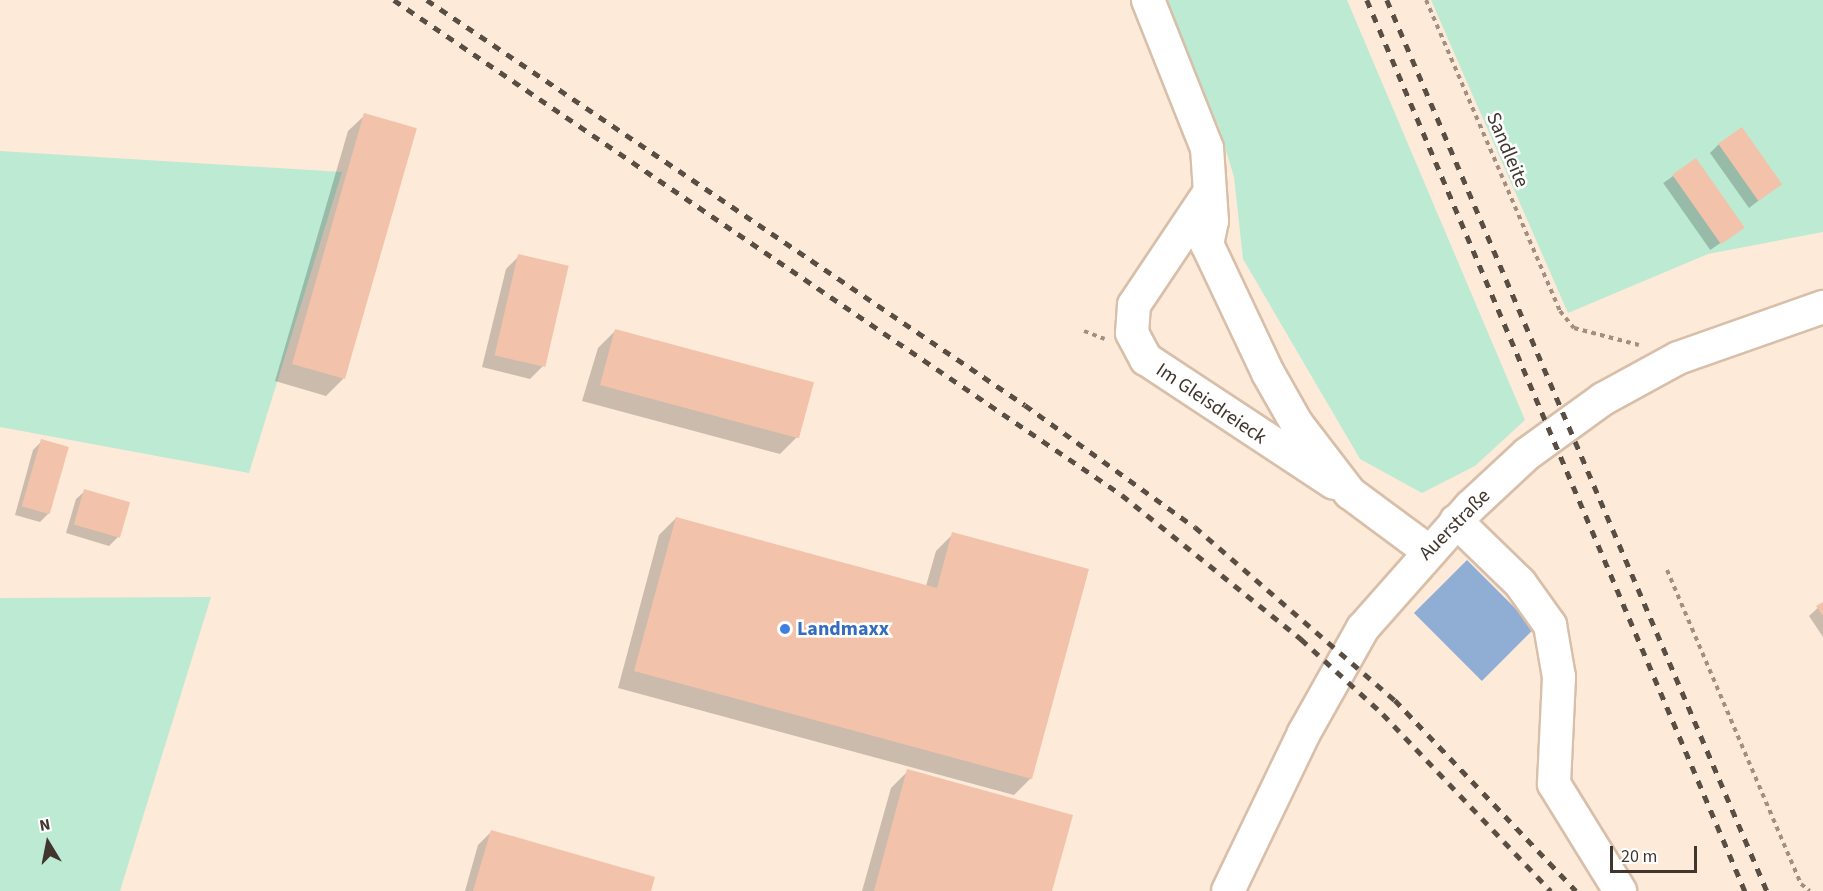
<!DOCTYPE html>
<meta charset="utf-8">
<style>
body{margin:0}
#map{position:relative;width:1823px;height:891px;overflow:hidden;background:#feead8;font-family:"Source Sans 3",sans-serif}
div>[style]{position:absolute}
.green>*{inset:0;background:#bdead3}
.water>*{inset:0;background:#90aed3;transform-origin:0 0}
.shadow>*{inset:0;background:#0003;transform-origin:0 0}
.building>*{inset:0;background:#f2c3aa;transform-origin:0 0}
.path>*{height:4px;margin-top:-2px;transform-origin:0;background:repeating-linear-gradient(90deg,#9f9082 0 4.5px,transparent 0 9px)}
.roads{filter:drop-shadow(2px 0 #d7bfaa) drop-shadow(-2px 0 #d7bfaa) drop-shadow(0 2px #d7bfaa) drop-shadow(0 -2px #d7bfaa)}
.minor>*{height:32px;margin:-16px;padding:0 16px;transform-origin:16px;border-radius:16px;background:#fff}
.rail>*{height:4.5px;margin-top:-2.25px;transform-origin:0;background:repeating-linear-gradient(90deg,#594e44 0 8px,transparent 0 16px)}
.dots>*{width:16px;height:16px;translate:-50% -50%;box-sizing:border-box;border:3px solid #fff;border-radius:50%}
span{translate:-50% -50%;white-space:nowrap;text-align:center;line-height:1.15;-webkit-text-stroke:5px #fff;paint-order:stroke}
.street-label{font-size:20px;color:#40362d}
.shop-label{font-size:20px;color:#366cbe;font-weight:700}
.left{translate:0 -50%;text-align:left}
.north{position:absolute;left:18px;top:813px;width:60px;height:60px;-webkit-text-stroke:4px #fff;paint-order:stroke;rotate:350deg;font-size:16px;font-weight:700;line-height:24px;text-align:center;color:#40362d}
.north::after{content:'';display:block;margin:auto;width:21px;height:27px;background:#40362d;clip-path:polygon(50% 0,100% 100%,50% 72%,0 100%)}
.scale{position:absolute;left:1610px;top:846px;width:87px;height:27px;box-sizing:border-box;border:3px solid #40362d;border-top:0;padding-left:8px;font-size:18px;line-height:21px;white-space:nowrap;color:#40362d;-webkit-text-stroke:4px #fff;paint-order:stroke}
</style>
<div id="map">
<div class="green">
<div style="clip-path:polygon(1148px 0,1347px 0,1525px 420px,1475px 466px,1422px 493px,1360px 459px,1243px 259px,1234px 177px,1218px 124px,1182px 85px)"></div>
<div style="clip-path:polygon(1431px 0,1823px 0,1823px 232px,1708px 254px,1568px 313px)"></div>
<div style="clip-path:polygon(0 151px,342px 172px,249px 473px,0 427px)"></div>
<div style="clip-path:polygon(211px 597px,120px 891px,0 891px,0 598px)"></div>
</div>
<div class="water">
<div style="left:1467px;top:560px;width:96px;height:75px;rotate:45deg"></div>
</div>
<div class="shadow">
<div style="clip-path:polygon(365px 115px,343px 379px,326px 396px,275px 381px,348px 131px)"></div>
<div style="clip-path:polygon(1719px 144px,1780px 184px,1749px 208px,1710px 153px)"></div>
<div style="left:1696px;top:160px;width:82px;height:40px;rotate:55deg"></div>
<div style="clip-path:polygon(519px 256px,543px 366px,530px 379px,482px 367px,506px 269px)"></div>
<div style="clip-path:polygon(615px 331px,797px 437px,780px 454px,582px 401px,598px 348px)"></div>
<div style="clip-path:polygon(42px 441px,49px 513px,40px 522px,15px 515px,33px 450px)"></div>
<div style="clip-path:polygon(85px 491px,118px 537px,109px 546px,66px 533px,76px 499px)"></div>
<div style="clip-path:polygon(676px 518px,926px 586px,936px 551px,953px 534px,1031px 778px,1014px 795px,618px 688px,659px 535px)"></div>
<div style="clip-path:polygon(1823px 603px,1823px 637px,1809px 616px)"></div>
<div style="clip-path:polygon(908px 771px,1050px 891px,862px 891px,891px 788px)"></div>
<div style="clip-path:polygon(491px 832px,649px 891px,465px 891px,478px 845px)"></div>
</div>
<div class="building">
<div style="left:364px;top:113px;width:55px;height:261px;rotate:16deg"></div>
<div style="left:1742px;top:127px;width:70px;height:29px;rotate:55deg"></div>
<div style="left:1696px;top:158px;width:85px;height:29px;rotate:55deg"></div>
<div style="left:518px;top:254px;width:52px;height:104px;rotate:13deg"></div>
<div style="left:615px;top:329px;width:206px;height:58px;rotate:15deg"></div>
<div style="left:41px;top:439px;width:29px;height:70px;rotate:16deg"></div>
<div style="left:84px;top:489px;width:48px;height:37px;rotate:16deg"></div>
<div style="clip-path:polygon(676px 517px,937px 588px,952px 532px,1089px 569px,1032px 779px,634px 671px)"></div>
<div style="clip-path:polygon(1823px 602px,1823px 616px,1816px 606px)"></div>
<div style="clip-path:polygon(907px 769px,1073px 815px,1052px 891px,874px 891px)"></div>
<div style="clip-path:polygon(491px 830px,655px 877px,651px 891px,473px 891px)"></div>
</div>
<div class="path">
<div style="left:1426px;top:0;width:339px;rotate:66.7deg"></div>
<div style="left:1560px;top:311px;width:22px;rotate:51deg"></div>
<div style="left:1574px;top:328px;width:67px;rotate:14.7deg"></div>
<div style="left:1084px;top:331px;width:22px;rotate:21deg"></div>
<div style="left:1667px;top:570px;width:341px;rotate:66.9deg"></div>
<div style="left:1801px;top:884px;width:11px;rotate:38deg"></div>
</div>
<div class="roads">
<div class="minor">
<div style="left:1148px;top:0;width:159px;rotate:68.3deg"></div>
<div style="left:1207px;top:148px;width:73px;rotate:86.1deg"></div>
<div style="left:1212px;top:221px;width:24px;rotate:102deg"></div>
<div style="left:1207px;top:244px;width:143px;rotate:64.7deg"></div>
<div style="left:1268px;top:373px;width:59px;rotate:60.4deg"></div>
<div style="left:1297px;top:424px;width:87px;rotate:52.5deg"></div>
<div style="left:1350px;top:493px;width:96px;rotate:36.5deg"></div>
<div style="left:1209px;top:193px;width:135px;rotate:123.8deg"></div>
<div style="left:1134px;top:305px;width:28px;rotate:94deg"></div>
<div style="left:1132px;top:333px;width:30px;rotate:62deg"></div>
<div style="left:1146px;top:359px;width:225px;rotate:33.4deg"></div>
<div style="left:1456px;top:521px;width:89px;rotate:44.1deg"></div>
<div style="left:1520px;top:583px;width:52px;rotate:54.5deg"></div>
<div style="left:1550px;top:625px;width:53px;rotate:80.2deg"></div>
<div style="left:1559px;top:677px;width:107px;rotate:92.7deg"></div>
<div style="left:1554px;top:784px;width:126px;rotate:58.3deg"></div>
<div style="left:1228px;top:891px;width:175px;rotate:-64.3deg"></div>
<div style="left:1304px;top:733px;width:120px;rotate:-60.7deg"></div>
<div style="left:1363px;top:628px;width:162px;rotate:-48.5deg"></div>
<div style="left:1470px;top:507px;width:78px;rotate:-42.9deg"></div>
<div style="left:1527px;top:454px;width:94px;rotate:-35.9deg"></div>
<div style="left:1603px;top:399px;width:85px;rotate:-28.7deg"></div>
<div style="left:1678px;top:358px;width:154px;rotate:-19.4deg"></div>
</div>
</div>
<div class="rail">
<div style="left:394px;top:0;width:880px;rotate:34.21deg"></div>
<div style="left:1122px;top:495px;width:230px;rotate:38.8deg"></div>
<div style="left:1301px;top:639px;width:111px;rotate:42.4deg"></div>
<div style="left:1383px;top:714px;width:244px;rotate:46.5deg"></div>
<div style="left:427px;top:0;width:722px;rotate:34.11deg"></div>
<div style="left:1025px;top:405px;width:209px;rotate:35.7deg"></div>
<div style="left:1195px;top:527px;width:264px;rotate:40.9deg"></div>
<div style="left:1395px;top:700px;width:263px;rotate:46.5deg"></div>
<div style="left:1367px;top:0;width:968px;rotate:67.01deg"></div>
<div style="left:1387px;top:0;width:969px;rotate:66.9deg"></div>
</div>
<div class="dots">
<div style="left:785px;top:629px;background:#3f7fe0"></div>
</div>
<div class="street-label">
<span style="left:1507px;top:150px;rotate:67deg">Sandleite</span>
<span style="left:1211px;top:404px;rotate:34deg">Im Gleisdreieck</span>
<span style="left:1455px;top:525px;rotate:-45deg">Auerstraße</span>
</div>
<div class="shop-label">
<span class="left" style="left:797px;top:629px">Landmaxx</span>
</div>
<div class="north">N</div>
<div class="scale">20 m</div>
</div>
